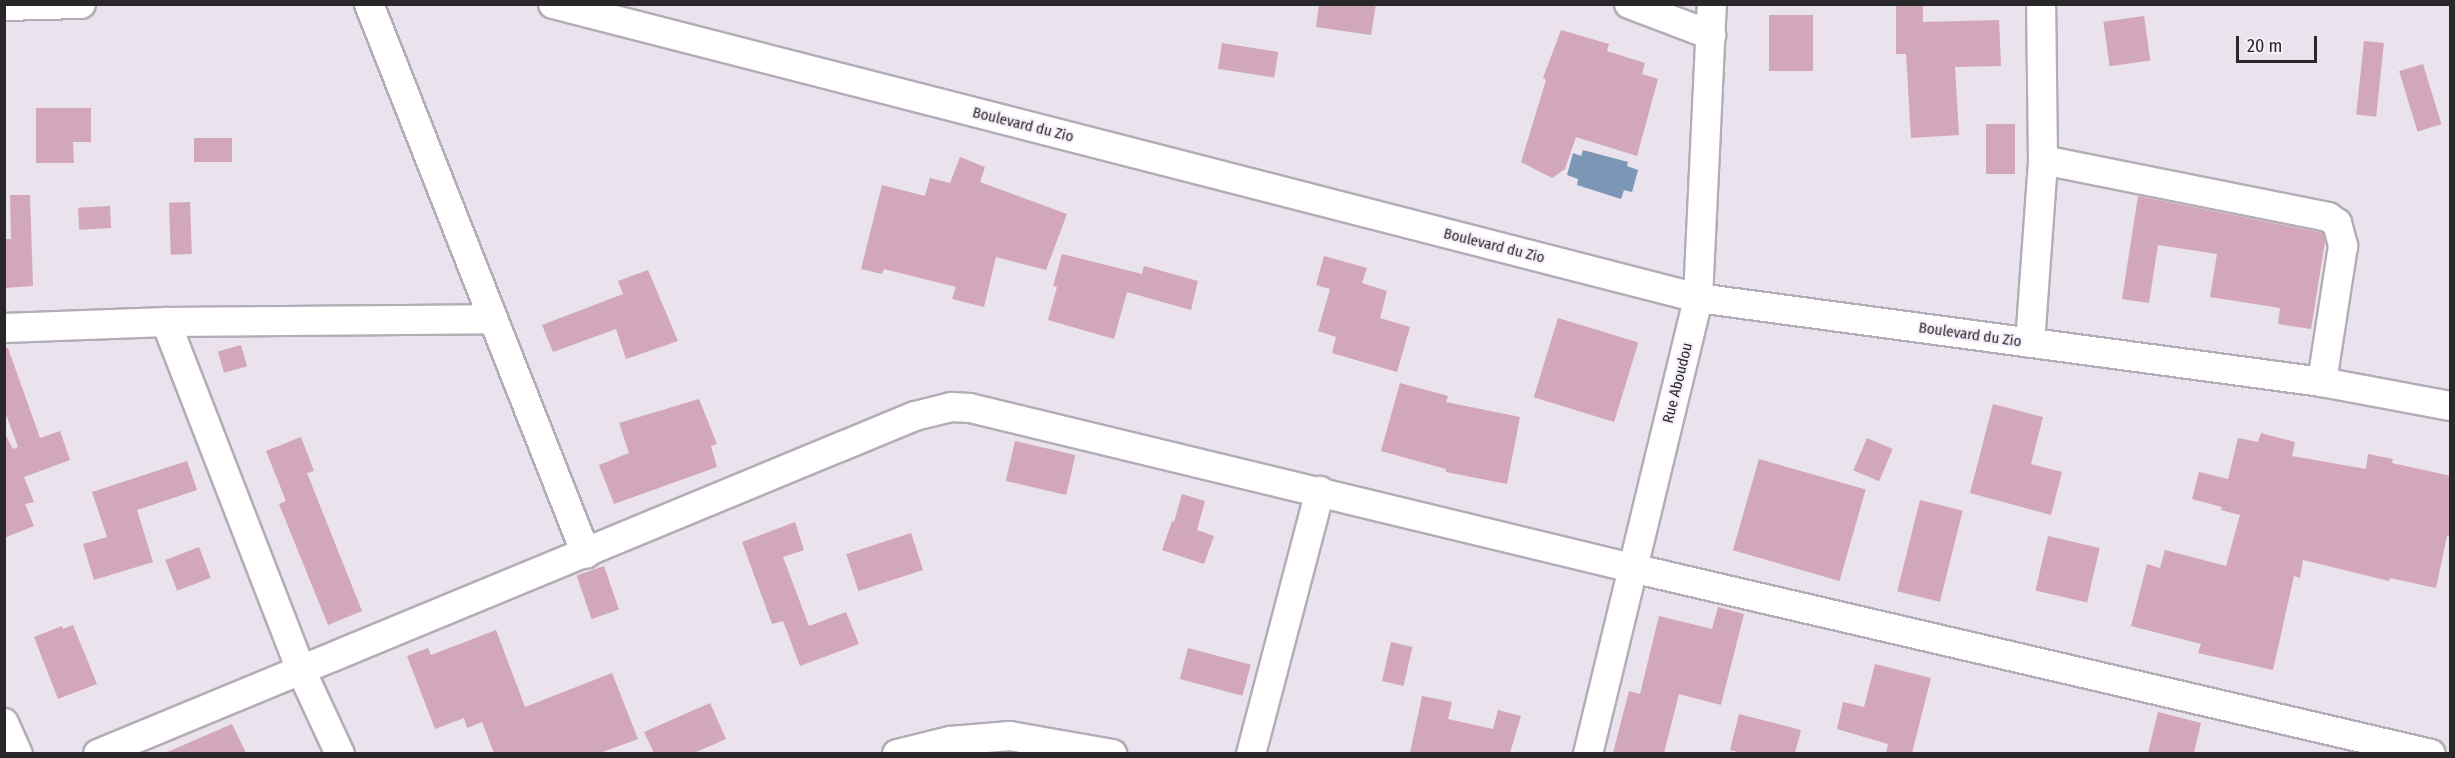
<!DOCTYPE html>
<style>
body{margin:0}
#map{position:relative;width:2455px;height:758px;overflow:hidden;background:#eae2ec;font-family:"Fira Sans Condensed",sans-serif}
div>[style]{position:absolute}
.water>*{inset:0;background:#7c96b6}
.building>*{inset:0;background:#d2a7b9;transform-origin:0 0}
.roads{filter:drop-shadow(2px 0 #b4acb6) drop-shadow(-2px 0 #b4acb6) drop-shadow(0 2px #b4acb6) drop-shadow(0 -2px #b4acb6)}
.minor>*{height:28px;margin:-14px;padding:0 14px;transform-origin:14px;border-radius:14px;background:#fff}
span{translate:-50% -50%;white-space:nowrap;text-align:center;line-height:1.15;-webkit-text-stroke:4.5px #f7effa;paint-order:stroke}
.street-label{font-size:15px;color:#2a272b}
.frame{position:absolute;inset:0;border:6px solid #2a272b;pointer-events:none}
.scale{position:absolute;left:2236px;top:36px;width:81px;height:27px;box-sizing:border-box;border:3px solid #2a272b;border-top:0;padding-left:8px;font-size:18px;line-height:21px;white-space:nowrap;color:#2a272b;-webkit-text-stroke:4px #f7effa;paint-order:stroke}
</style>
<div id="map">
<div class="water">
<div style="clip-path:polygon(1583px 150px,1628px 162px,1627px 166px,1638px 170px,1632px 192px,1624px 190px,1621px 199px,1577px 185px,1578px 179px,1567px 175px,1573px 153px,1581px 156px)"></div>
</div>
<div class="building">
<div style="clip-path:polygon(1319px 4px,1376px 4px,1371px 35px,1316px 27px)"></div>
<div style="clip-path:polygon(1896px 4px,1923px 4px,1923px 22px,1999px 20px,2001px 66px,1955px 67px,1959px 135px,1911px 138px,1906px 54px,1896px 54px)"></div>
<div style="left:1769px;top:15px;width:44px;height:56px"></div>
<div style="left:2144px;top:16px;width:45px;height:41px;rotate:82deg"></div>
<div style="clip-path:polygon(1561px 30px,1609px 44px,1607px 51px,1645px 63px,1642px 74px,1658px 79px,1637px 156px,1576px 137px,1565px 169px,1552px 178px,1521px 162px,1546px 80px,1543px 78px)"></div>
<div style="left:2364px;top:41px;width:20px;height:74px;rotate:6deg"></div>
<div style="left:1222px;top:43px;width:57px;height:26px;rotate:9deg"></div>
<div style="left:2423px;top:64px;width:63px;height:25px;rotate:73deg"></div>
<div style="clip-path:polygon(36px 108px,91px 108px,91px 142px,73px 142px,74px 163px,36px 163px)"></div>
<div style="left:1986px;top:124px;width:29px;height:50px"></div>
<div style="left:232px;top:138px;width:24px;height:38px;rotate:90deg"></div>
<div style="clip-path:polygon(960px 157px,985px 167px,980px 182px,1067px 214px,1046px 270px,996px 257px,984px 307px,952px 299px,956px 287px,884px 269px,882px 274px,861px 269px,882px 185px,925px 196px,930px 178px,950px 183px)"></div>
<div style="clip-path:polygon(10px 195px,30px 195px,33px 286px,4px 288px,4px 239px,11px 239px)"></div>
<div style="clip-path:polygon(2138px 196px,2323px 233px,2325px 242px,2311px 329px,2278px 324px,2280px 308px,2210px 297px,2217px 254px,2158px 245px,2149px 303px,2122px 299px)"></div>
<div style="left:190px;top:202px;width:52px;height:21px;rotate:88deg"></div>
<div style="left:110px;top:206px;width:22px;height:32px;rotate:87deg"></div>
<div style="clip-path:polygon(1062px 254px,1142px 274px,1144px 266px,1198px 281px,1191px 310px,1127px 292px,1114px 339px,1048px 320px,1057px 287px,1053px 286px)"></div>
<div style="clip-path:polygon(1324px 256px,1367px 268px,1362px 283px,1387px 291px,1380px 318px,1410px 327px,1397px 372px,1332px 353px,1336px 337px,1318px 331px,1330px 289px,1316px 285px)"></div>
<div style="clip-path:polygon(648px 270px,678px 341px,626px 359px,616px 329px,553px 352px,542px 325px,623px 294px,618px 281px)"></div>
<div style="left:1558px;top:318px;width:84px;height:83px;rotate:17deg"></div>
<div style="left:241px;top:345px;width:22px;height:24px;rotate:74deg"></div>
<div style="clip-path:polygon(4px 348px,8px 348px,40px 438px,60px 431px,70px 460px,24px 477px,34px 502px,25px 504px,34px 526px,4px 538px,4px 432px,13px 449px,18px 447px,4px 409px)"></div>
<div style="clip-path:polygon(1400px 383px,1448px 396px,1446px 402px,1520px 417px,1507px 484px,1446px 472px,1446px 469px,1381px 451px)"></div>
<div style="clip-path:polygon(699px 399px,717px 444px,711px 446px,717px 467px,614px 504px,599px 465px,629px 453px,619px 423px)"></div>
<div style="clip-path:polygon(1993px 404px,2043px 417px,2031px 464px,2062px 472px,2051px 515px,1970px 493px)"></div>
<div style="clip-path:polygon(2261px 433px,2295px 442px,2292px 456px,2366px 469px,2368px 454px,2393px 459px,2392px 463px,2451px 476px,2451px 536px,2447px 536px,2436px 588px,2390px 578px,2389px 581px,2303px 560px,2300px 578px,2294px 576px,2273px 670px,2198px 653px,2201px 644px,2131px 626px,2147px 564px,2160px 568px,2165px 550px,2226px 566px,2240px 515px,2221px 510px,2222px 507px,2192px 499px,2199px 472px,2228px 479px,2238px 438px,2258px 442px)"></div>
<div style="clip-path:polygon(301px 437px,314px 471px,307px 473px,362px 611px,328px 625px,279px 504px,286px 501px,266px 451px)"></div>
<div style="left:1867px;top:438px;width:28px;height:35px;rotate:23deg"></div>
<div style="left:1015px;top:441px;width:62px;height:41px;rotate:13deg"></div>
<div style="left:1759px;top:459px;width:111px;height:95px;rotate:16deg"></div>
<div style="clip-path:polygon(187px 461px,197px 490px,137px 510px,153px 562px,94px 580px,83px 544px,107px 537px,92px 492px)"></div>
<div style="clip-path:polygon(1182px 494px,1205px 501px,1197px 530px,1214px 536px,1204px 564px,1162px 550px,1172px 521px,1174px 522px)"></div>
<div style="left:1920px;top:500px;width:44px;height:94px;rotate:14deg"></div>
<div style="clip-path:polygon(795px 522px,804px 550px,783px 557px,809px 626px,846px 612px,859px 644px,800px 666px,783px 621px,772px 624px,742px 542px)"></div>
<div style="left:911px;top:533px;width:39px;height:68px;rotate:72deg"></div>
<div style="left:2048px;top:536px;width:53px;height:56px;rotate:13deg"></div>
<div style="left:199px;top:547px;width:33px;height:36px;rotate:69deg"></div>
<div style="left:604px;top:566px;width:46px;height:29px;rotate:71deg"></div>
<div style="clip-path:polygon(1718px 607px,1744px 614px,1721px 705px,1679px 694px,1664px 753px,1613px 753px,1629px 691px,1640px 694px,1659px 616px,1712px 629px)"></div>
<div style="clip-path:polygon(73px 625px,97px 684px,58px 699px,34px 637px,62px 626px,63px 629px)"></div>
<div style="clip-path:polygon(496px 630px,525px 707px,612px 673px,638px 739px,600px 753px,494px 753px,482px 722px,467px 728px,464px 718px,435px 729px,407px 656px,428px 648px,431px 655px)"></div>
<div style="left:1391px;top:642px;width:22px;height:40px;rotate:13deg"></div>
<div style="left:1188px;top:648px;width:65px;height:32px;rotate:15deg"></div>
<div style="clip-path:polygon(1875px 664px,1931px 678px,1912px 753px,1886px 753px,1888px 744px,1837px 729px,1843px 702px,1864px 707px)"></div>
<div style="clip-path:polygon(1422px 696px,1452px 702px,1448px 719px,1493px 729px,1498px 710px,1521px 716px,1510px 753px,1410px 753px)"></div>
<div style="clip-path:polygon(710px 703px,726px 739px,694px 753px,654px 753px,644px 732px)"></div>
<div style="clip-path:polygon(2158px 712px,2201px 723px,2194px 753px,2148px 753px)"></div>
<div style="clip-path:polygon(1739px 714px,1801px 730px,1795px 753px,1742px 753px,1730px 750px)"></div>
<div style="clip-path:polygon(232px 724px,246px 753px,165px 753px)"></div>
</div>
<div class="roads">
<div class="minor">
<div style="left:369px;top:4px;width:591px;rotate:68.47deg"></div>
<div style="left:553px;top:4px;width:1182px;rotate:14.4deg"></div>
<div style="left:1698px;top:298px;width:630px;rotate:7.67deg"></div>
<div style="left:2322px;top:382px;width:130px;rotate:10.6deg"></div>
<div style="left:1629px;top:4px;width:88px;rotate:20.7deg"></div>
<div style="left:4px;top:6px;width:77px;rotate:-1.5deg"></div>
<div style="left:2043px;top:160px;width:291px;rotate:11.3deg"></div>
<div style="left:2328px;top:217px;width:11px;rotate:34deg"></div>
<div style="left:2337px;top:223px;width:24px;rotate:75deg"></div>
<div style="left:2343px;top:246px;width:138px;rotate:98.8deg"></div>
<div style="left:166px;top:322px;width:371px;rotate:68.8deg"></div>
<div style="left:300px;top:668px;width:95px;rotate:65.1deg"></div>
<div style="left:4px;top:328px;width:162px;rotate:-2.1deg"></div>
<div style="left:166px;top:322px;width:327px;rotate:-0.5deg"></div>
<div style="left:2030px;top:343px;width:183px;rotate:-85.9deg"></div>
<div style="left:2043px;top:160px;width:156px;rotate:-90.7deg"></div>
<div style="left:4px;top:723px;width:34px;rotate:66deg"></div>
<div style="left:98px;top:754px;width:884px;rotate:-22.48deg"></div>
<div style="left:915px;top:416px;width:38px;rotate:-14deg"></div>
<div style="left:952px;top:407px;width:18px;rotate:3deg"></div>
<div style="left:970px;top:408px;width:681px;rotate:13.59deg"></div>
<div style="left:1632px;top:568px;width:820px;rotate:13.1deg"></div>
<div style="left:897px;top:754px;width:55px;rotate:-13.8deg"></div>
<div style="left:950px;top:741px;width:60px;rotate:-4.8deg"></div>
<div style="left:1010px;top:736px;width:104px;rotate:10deg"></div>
<div style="left:1251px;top:754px;width:272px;rotate:-75.3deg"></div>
<div style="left:1588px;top:754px;width:469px;rotate:-76.4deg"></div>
<div style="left:1698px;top:298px;width:294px;rotate:-87.3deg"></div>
</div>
</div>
<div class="street-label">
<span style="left:1023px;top:125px;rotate:14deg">Boulevard du Zio</span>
<span style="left:1494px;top:246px;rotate:14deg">Boulevard du Zio</span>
<span style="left:1970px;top:335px;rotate:8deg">Boulevard du Zio</span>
<span style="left:1678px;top:383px;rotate:-76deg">Rue Aboudou</span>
</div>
<div class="frame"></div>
<div class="scale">20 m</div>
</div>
